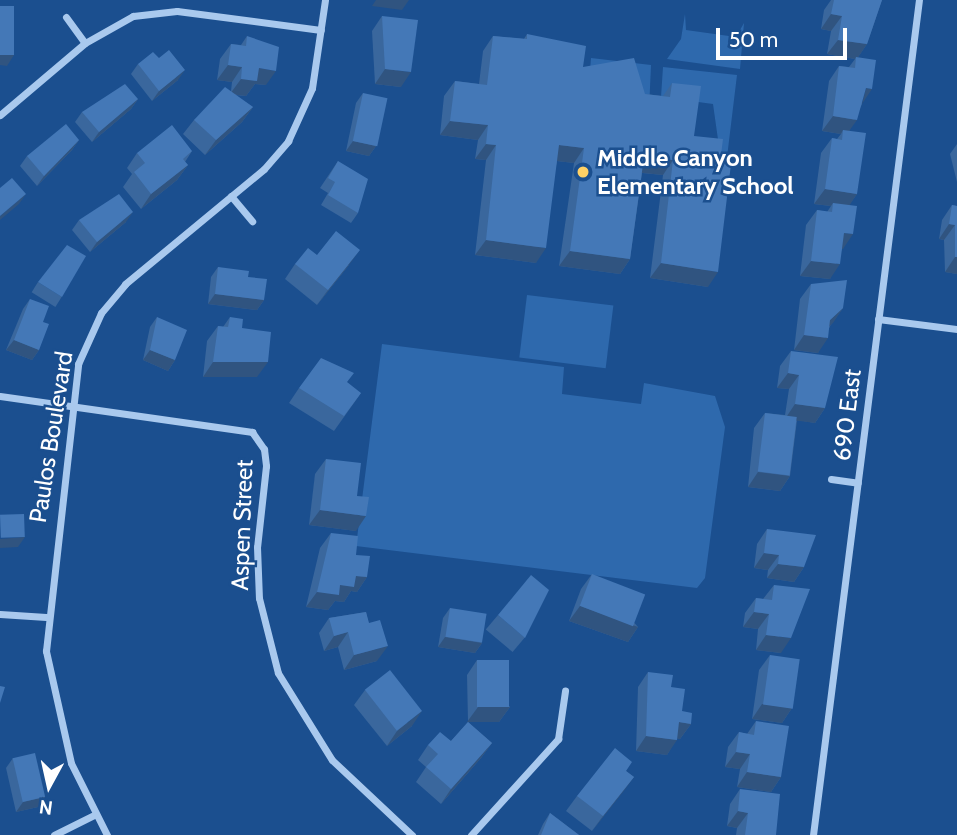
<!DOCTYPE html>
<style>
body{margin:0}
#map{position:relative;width:957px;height:835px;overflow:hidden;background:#1b4f8f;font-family:Cabin,sans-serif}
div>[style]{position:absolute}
.green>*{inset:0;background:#2e69ad;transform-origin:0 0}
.minor>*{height:7px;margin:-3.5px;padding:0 3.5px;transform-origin:3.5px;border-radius:3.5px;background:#a9c9ee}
.wall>*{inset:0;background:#3a679d;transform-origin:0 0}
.shaded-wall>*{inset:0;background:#305480}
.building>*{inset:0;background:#4478b7;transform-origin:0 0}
.dots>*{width:19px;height:19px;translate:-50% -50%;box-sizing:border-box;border:4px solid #1b4f8f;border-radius:50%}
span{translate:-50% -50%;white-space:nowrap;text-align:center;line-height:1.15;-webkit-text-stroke:5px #1b4f8f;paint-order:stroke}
.poi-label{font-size:24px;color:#fff;font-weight:700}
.left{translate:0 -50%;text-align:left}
.street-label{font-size:24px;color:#fff}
.north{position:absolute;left:14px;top:751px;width:70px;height:70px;-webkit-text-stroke:5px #1b4f8f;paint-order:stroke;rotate:188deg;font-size:19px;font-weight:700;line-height:28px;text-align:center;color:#fff}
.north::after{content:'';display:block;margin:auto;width:24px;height:32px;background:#fff;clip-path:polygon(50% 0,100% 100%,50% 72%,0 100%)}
.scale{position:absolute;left:716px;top:28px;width:131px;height:32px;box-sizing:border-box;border:4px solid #fff;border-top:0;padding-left:9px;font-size:21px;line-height:24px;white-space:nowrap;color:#fff;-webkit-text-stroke:5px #1b4f8f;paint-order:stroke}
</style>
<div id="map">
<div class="green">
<div style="clip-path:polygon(685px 14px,686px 30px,736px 37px,744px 23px,740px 69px,667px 59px,681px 39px)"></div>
<div style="clip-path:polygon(591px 58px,651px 65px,649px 110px,589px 84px)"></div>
<div style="clip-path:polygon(663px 67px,737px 75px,724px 182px,713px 104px,661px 97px)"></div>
<div style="left:527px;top:295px;width:87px;height:63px;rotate:7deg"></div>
<div style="clip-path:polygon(382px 344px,564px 367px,562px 394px,641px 404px,644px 383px,715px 396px,725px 427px,705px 578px,697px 588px,356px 546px)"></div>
</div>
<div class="minor">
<div style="left:66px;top:17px;width:32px;rotate:54deg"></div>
<div style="left:0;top:115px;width:111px;rotate:-40.3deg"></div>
<div style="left:85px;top:43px;width:55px;rotate:-29.4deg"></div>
<div style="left:133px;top:16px;width:44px;rotate:-6.5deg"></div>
<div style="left:177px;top:11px;width:145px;rotate:7.5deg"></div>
<div style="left:231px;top:196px;width:33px;rotate:50deg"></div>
<div style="left:878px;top:319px;width:80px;rotate:7.2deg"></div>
<div style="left:0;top:396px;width:255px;rotate:8.1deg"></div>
<div style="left:252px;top:432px;width:21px;rotate:55deg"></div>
<div style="left:264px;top:449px;width:17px;rotate:83deg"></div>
<div style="left:266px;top:466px;width:81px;rotate:96.3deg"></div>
<div style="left:257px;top:547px;width:51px;rotate:87.8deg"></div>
<div style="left:259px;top:598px;width:77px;rotate:75.8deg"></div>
<div style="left:278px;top:673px;width:102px;rotate:58.2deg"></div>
<div style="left:332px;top:760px;width:110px;rotate:43.2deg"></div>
<div style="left:831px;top:479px;width:27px;rotate:8deg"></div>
<div style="left:0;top:614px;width:46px;rotate:3.7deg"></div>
<div style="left:54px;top:835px;width:45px;rotate:-26.6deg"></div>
<div style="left:107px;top:835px;width:80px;rotate:-116.6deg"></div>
<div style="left:71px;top:763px;width:115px;rotate:-102.6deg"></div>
<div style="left:46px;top:651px;width:289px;rotate:-83.6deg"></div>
<div style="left:78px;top:364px;width:56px;rotate:-65.7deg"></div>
<div style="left:101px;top:313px;width:38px;rotate:-50deg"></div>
<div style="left:125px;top:284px;width:180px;rotate:-39.6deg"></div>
<div style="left:264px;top:169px;width:37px;rotate:-49deg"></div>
<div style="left:288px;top:141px;width:58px;rotate:-65.6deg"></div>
<div style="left:312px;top:88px;width:89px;rotate:-81.6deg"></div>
<div style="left:471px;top:835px;width:130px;rotate:-47.8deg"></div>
<div style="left:558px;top:739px;width:49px;rotate:-81.7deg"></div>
<div style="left:813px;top:835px;width:842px;rotate:-82.77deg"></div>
</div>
<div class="wall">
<div style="clip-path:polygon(831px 0,882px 0,867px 44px,858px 57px,862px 104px,849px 131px,857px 194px,849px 205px,843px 249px,842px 249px,830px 279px,800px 276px,806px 225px,817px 210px,827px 212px,831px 206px,814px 204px,821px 153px,832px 138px,837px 139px,841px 134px,822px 131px,829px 81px,839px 66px,849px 67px,855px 59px,827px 54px,831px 31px,821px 29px,824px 10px)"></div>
<div style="clip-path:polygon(382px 16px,401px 87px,375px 84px,372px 31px)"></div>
<div style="clip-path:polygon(527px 34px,583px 67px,645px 94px,663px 96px,672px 83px,694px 136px,708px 287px,650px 278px,663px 175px,642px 173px,630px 259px,620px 274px,559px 266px,574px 163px,557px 161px,536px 263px,475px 255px,486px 160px,475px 159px,478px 140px,440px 135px,444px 96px,455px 81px,479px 84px,483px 51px,493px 36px,524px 39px)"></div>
<div style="clip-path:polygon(247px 36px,266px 85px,255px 84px,246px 96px,235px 95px,253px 107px,242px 122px,205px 155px,183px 134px,194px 120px,231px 91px,232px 82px,217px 80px,220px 59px,231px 44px,241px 45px)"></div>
<div style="clip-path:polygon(159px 58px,178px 80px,152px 101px,131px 74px,138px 64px)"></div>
<div style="clip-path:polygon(363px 93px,376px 146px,369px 156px,346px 151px,356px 103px)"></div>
<div style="clip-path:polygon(138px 99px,131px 109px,92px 142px,75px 122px,82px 112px)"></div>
<div style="clip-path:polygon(79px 140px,72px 150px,37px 186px,20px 166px,27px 156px)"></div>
<div style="clip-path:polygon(957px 144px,957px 182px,950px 154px)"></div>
<div style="clip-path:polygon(192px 151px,185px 162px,188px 165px,177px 180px,141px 209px,123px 187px,132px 174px,127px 168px,137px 153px)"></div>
<div style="clip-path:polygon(338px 161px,358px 213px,351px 223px,321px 205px,328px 193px,320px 188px)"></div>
<div style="clip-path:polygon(952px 205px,957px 206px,957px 274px,945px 272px,944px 240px,939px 239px,942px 220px)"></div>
<div style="clip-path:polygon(79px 220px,126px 222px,90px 252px,72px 230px)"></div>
<div style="clip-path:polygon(317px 255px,349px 265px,317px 305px,285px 279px,295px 264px)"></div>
<div style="clip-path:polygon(218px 267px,248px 277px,264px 300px,257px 310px,208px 304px,211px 277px)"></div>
<div style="left:38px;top:282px;width:28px;height:12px;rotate:32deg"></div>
<div style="clip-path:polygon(811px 284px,843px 308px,830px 326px,818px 353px,794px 350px,800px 299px)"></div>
<div style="clip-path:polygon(30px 299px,43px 322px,39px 350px,32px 360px,6px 350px,23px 309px)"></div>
<div style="clip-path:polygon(157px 317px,175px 360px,168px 371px,143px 360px,150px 327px)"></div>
<div style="clip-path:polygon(230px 317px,242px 328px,257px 377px,203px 377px,207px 341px,218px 326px,223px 327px)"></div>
<div style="clip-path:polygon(791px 351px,825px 408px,815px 423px,797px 420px,790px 476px,780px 491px,748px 487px,754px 428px,765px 413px,785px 415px,789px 389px,777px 388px,780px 366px)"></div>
<div style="clip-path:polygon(299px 388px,361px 393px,334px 431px,289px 403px)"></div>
<div style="clip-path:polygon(326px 459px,357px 496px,356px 531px,309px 525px,315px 474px)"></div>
<div style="clip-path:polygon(767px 529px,804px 567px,794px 582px,767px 578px,768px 570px,754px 568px,757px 544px)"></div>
<div style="clip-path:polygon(331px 533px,356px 555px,367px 577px,357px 592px,351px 591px,344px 602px,335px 601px,328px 610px,306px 607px,320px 548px)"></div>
<div style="clip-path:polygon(592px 574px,638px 627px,628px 642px,569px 621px,581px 589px)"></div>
<div style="clip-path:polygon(774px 585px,781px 653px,756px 650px,758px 629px,743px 627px,745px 613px,756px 598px,763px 599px)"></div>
<div style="clip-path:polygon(450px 608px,482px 643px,475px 653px,438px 647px,443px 618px)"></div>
<div style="clip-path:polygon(366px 612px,377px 661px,344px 670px,338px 647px,324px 651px,319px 633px,329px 618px)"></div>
<div style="left:498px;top:615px;width:35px;height:19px;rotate:40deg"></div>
<div style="clip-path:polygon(770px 655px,792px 708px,782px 723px,752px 719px,759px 670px)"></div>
<div style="clip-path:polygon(477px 660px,510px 707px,499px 722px,468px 722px,492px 743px,481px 758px,441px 804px,416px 782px,426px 767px,418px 760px,428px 745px,451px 741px,468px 722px,467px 675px)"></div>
<div style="clip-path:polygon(648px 672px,671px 687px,682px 711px,691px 724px,680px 739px,677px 738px,667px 755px,636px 751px,638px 687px)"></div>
<div style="clip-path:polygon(365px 690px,412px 726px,387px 746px,354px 705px)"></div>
<div style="clip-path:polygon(756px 721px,781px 777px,771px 792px,737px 787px,740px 769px,725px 767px,728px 747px,739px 732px,747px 734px)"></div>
<div style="clip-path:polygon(13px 758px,45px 797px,38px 807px,16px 812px,6px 768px)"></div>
<div style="clip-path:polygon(626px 771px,634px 777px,592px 831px,566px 811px,577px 796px)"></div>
<div style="clip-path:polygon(740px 789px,776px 835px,736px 835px,737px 828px,727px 826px,730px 804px)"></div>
<div style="clip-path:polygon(550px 813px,579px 835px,538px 835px,543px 824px)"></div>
</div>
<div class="shaded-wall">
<div style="clip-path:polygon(376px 0,409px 0,402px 10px,372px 6px)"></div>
<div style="clip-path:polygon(831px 14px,842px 16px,831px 31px,821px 29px)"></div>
<div style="clip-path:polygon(838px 40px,867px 44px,857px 59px,856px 57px,855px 59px,827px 54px)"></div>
<div style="clip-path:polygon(0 55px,14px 55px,7px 66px,0 65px)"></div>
<div style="clip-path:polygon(228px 65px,242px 67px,232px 82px,217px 80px)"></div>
<div style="clip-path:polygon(259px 68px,276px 71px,266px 85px,255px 84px,246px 96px,230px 94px,241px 79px)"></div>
<div style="clip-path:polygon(385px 69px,411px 72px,401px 87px,375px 84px)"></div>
<div style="clip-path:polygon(185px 70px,178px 80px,152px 101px,159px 91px)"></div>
<div style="clip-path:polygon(866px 88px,872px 89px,862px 104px)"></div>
<div style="clip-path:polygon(138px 99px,131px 109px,92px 142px,99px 132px)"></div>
<div style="clip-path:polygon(253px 107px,242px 122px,205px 155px,216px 140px)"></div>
<div style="clip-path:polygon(833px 116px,857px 120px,847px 134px,843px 130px,841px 134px,822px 131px)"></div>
<div style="clip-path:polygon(450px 121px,488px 125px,478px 140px,440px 135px)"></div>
<div style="clip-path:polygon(79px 140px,72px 150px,37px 186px,44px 176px)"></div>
<div style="clip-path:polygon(353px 141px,376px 146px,369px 156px,346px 151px)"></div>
<div style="clip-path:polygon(486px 144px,496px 145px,486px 160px,475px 159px)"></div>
<div style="clip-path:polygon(559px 145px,584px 148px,574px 163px,548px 160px)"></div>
<div style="clip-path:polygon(644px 157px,673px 160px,663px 175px,634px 172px)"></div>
<div style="clip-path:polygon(188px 165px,177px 180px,141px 209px,151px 194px)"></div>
<div style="clip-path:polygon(825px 189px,857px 194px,847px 209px,833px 203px,831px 206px,814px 204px)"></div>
<div style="clip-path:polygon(26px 194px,19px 204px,0 220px,0 216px)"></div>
<div style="clip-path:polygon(133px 212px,126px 222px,90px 252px,97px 242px)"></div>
<div style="clip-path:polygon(949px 224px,955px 225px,944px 240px,939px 239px)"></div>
<div style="clip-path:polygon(844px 233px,853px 234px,843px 249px,833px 248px)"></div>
<div style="clip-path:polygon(486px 240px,546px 248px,536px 263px,475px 255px)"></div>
<div style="clip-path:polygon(360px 250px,349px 265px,317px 305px,328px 290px)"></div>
<div style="clip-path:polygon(570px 251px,630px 259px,620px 274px,559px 266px)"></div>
<div style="clip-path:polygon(955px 257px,957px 257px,957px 274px,945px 272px)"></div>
<div style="clip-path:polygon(811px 261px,840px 264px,830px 279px,800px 276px)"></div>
<div style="clip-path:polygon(661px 263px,718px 272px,708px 287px,650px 278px)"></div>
<div style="clip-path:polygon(215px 294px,264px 300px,257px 310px,208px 304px)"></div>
<div style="clip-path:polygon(843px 308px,833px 323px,820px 335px,830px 320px)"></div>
<div style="clip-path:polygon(804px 335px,828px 338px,818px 353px,794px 350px)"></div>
<div style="clip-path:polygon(14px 340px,39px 350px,32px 360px,6px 350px)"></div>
<div style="clip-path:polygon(150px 350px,175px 360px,168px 371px,143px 360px)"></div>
<div style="clip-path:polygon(213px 362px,268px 362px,257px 377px,203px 377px)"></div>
<div style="clip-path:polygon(788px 373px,799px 375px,789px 389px,777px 388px)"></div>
<div style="clip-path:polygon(795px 404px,825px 408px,815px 423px,785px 419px)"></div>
<div style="clip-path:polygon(758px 472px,790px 476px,780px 491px,748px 487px)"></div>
<div style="clip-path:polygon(320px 510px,366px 516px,356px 531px,309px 525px)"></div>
<div style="clip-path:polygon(25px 537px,18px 547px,0 548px,0 539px)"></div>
<div style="clip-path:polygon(764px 553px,779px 555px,768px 570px,754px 568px)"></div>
<div style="clip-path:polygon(778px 564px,804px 567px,794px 582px,767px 578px)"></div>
<div style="clip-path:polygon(356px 576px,367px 577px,357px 592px,351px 591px,344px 602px,335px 601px,328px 610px,306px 607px,317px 592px,340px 585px)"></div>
<div style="clip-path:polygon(580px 606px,638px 627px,628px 642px,569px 621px)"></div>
<div style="clip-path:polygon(754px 612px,769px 614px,758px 629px,743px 627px)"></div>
<div style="clip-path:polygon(348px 632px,338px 647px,324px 651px,334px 636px)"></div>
<div style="clip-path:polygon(766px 635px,791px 638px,781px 653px,756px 650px)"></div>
<div style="clip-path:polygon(445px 637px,482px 643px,475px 653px,438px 647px)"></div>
<div style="clip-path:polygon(388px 646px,377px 661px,344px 670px,354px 655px)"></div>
<div style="clip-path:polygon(762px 704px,792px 708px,782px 723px,752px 719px)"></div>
<div style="clip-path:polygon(478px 707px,510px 707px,499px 722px,467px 722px)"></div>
<div style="clip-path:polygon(422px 711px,412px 726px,387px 746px,397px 731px)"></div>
<div style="clip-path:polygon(679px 722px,691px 724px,680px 739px,669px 737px)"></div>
<div style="clip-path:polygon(646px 736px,677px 740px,667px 755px,636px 751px)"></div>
<div style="clip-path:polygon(492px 743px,481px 758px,441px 804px,451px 789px)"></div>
<div style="clip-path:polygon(736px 752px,750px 754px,740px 769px,725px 767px)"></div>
<div style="clip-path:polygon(747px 772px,781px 777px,771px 792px,737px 787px)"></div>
<div style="clip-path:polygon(634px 777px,623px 792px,592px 831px,603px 816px)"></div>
<div style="clip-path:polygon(45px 797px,38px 807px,16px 812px,23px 802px)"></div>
<div style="clip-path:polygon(738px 811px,748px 813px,737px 828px,727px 826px)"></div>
</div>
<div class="building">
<div style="clip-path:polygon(834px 0,882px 0,867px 44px,838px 40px,842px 16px,831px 14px)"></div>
<div style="left:0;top:6px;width:14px;height:49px"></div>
<div style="clip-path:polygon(382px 16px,418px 20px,411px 72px,385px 69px)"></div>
<div style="clip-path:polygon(527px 34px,586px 46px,583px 67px,634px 58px,645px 94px,670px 97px,672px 83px,701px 86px,694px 136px,723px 139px,720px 163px,731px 164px,718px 272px,661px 263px,673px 160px,644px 157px,630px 259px,570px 251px,584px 148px,559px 145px,546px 248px,486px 240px,496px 145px,486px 144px,488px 125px,450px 121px,455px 81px,487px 85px,493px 36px,527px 39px)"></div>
<div style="clip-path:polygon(247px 36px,279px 47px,276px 71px,259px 68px,257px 81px,241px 79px,242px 67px,228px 65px,231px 44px,246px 46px)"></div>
<div style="clip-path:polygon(169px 50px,185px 70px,159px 91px,138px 64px,153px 52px,159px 58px)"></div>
<div style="clip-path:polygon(856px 57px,876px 60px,872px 89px,866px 88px,857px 120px,833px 116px,839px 66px,855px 68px)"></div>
<div style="clip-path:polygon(125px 84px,138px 99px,99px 132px,82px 112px)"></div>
<div style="clip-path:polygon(225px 87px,253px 107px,216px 140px,194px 120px)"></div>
<div style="left:363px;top:93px;width:25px;height:49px;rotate:12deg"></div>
<div style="clip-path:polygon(66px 124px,79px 140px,44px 176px,27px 156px)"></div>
<div style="clip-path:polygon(172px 125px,192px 151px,183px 159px,188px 165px,151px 194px,134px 172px,145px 163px,137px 153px)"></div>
<div style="clip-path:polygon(843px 130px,866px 133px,857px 194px,825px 189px,832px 138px,842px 140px)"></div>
<div style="clip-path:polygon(338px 161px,368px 179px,358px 213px,328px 195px,335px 182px,328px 178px)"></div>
<div style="clip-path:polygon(12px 178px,26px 194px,0 216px,0 188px)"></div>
<div style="clip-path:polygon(119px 194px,133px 212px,97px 242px,79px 220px)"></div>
<div style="clip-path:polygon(833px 203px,857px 206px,853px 234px,844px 233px,840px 264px,811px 261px,817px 210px,832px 212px)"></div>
<div style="clip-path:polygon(952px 205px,957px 206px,957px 257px,955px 257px,955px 225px,949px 224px)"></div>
<div style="clip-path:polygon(336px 231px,360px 250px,328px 290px,295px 264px,308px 248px,317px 255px)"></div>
<div style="clip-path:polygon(67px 245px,86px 256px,62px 297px,38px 282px)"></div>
<div style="clip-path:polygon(218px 267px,249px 271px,248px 277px,267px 279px,264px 300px,215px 294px)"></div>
<div style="clip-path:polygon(847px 280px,843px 308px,830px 320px,828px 338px,804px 335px,811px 284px)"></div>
<div style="clip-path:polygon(30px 299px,49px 306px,43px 322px,49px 324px,39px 350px,14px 340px)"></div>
<div style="clip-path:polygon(157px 317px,187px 330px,175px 360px,150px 350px)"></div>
<div style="clip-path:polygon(230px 317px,243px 319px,242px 328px,271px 332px,268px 362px,213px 362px,218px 326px,228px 327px)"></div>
<div style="clip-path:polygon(791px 351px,838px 357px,825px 408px,795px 404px,799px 375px,788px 373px)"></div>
<div style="clip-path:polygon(321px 358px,354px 373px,347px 382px,361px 393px,344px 416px,299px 388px)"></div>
<div style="left:765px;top:413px;width:32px;height:59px;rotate:7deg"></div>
<div style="clip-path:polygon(326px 459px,361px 463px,357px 496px,369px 497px,366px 516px,320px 510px)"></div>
<div style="left:24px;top:514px;width:23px;height:24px;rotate:88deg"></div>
<div style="clip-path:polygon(767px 529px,816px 535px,804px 567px,778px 564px,779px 555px,764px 553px)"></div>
<div style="clip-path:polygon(331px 533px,358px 536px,356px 555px,370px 556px,367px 577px,356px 576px,354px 587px,340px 585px,339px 595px,317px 592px)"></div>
<div style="left:592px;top:574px;width:57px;height:34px;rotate:21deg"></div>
<div style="clip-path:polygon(531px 575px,549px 590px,525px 638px,498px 615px)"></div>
<div style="clip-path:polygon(774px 585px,810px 589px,791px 638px,766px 635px,769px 614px,754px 612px,756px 598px,772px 600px)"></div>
<div style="left:450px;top:608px;width:37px;height:29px;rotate:9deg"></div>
<div style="clip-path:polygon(366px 612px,369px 623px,380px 620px,388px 646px,354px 655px,348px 632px,334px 636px,329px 618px)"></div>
<div style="left:770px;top:655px;width:30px;height:50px;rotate:8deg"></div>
<div style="left:477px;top:660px;width:32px;height:47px"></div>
<div style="left:390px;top:670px;width:52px;height:32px;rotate:52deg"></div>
<div style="clip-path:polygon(648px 672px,673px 675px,671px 687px,685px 689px,682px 711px,692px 713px,691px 724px,679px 722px,677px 740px,646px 736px)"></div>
<div style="clip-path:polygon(0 686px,5px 687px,0 703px)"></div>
<div style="clip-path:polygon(756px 721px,789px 726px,781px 777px,747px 772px,750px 754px,736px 752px,739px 732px,754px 735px)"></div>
<div style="clip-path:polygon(468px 722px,492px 743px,451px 789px,426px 767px,438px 754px,428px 745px,440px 732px,451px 741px)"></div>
<div style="clip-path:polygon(615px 748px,632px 762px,626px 771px,634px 777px,603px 816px,577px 796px)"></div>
<div style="left:35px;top:753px;width:45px;height:23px;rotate:77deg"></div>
<div style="clip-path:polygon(740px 789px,780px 794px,776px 835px,745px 835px,748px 813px,738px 811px)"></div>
<div style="clip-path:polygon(550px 813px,579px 835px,541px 835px)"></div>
</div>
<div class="dots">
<div style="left:583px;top:172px;background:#ffd166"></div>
</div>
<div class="poi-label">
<span class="left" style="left:597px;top:172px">Middle Canyon<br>Elementary School</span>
</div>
<div class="street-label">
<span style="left:847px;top:415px;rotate:-83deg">690 East</span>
<span style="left:51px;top:437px;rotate:-81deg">Paulos Boulevard</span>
<span style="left:242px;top:525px;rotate:-88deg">Aspen Street</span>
</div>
<div class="north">N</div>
<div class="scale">50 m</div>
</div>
